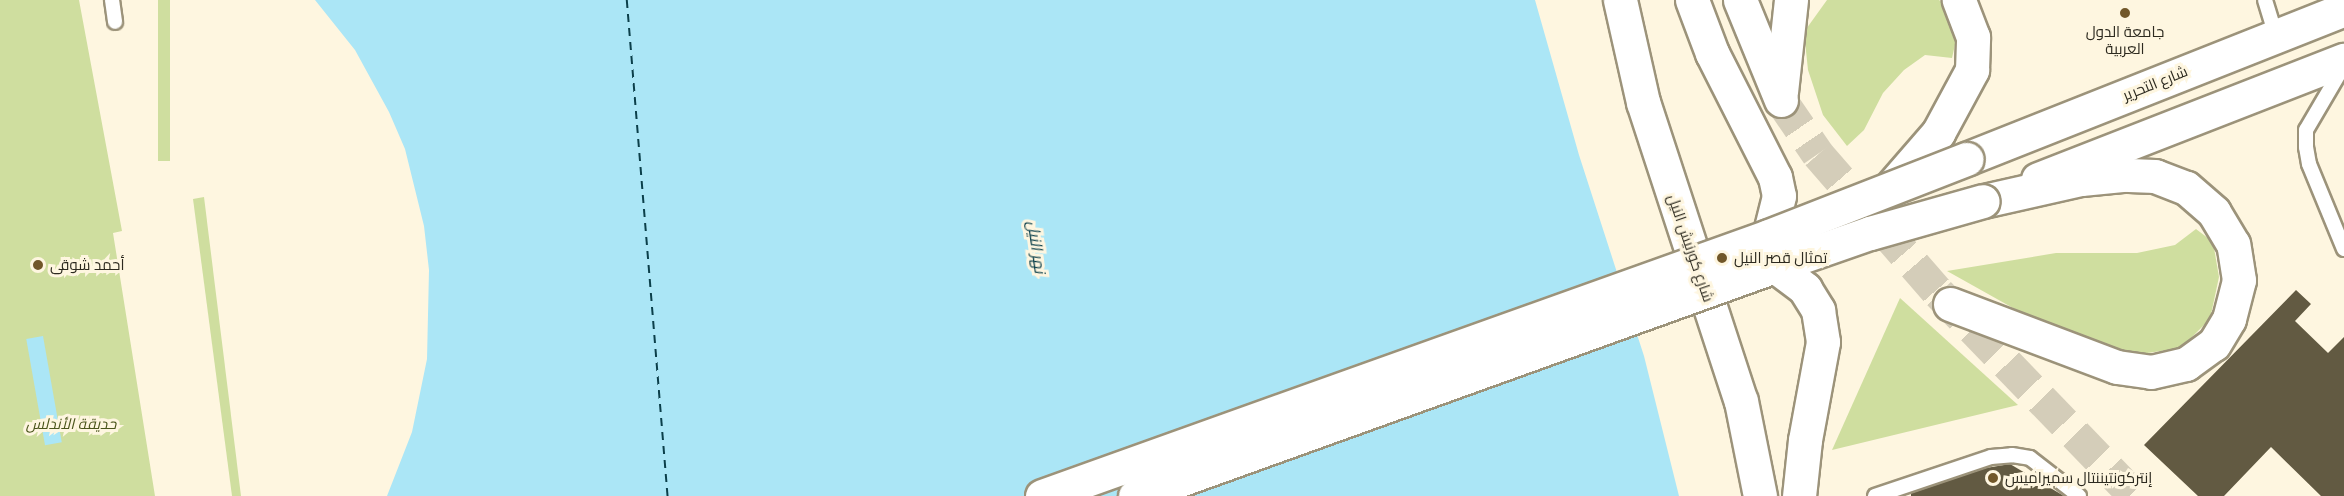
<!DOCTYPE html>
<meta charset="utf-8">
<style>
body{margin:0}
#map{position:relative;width:2344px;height:496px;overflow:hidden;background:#fef6e0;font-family:"Source Serif 4",Cairo,serif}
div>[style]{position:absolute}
.green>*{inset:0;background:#cfde9f;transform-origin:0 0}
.water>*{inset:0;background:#abe6f6;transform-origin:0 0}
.ferry>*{height:1.5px;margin-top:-0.75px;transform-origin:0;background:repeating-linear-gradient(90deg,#0b3f4a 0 8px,transparent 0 14px)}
.building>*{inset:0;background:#625a42}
.trunk-tunnel>*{height:33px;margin-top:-16.5px;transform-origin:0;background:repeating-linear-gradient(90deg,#d4cdb9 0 33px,transparent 0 49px)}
.roads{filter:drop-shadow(2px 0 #9c937a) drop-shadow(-2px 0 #9c937a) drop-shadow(0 2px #9c937a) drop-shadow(0 -2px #9c937a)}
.service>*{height:14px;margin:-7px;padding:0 7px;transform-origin:7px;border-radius:7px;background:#fff}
.primary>*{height:33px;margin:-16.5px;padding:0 16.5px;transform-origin:16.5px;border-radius:16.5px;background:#fff}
.trunk>*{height:33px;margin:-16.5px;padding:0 16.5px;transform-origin:16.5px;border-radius:16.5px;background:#fff}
.bridges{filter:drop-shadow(2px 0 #9c937a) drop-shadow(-2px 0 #9c937a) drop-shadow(0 2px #9c937a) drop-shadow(0 -2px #9c937a)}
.primary-bridge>*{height:33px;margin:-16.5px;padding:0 16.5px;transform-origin:16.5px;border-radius:16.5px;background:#fff}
.dots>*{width:16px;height:16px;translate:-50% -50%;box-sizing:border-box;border:3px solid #fef6e0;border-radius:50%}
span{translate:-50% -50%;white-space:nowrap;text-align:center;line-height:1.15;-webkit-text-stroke:6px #fef6e0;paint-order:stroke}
.poi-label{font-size:15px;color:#2d2a1f}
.left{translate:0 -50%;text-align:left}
.street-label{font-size:15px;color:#2d2a1f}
.park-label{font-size:15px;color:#4a551b;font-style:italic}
.water-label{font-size:16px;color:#0b3f4a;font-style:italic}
</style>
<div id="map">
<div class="green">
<div style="clip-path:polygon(0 0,79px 0,122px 231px,113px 233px,155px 496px,0 496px)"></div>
<div style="left:158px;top:0;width:12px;height:161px"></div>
<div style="clip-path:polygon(1827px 0,1939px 0,1946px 6px,1956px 40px,1952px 58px,1925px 55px,1904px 70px,1883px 93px,1864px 130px,1847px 146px,1823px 115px,1808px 70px,1804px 32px)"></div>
<div style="clip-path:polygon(204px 197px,241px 496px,232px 496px,193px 199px)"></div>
<div style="clip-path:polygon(2196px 229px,2213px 242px,2219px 277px,2210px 319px,2181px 348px,2134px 355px,2040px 323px,1947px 271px,2056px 253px,2137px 253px,2175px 245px)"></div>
<div style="clip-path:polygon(1900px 298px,2018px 405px,1832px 450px)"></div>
</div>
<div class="water">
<div style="clip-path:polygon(315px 0,1535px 0,1579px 155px,1644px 356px,1679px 496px,387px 496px,412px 432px,427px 359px,429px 270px,424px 226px,405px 149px,389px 112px,355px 50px)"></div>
<div style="left:43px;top:336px;width:108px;height:17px;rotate:80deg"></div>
</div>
<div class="ferry">
<div style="left:627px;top:0;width:498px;rotate:85.3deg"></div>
</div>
<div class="building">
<div style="clip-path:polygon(2296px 290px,2311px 304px,2295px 321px,2328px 353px,2344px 337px,2344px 496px,2321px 496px,2271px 447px,2224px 496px,2198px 496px,2144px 445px)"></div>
<div style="clip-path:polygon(2010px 464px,2064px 496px,1911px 496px,1911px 493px,1986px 468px)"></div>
</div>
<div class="trunk-tunnel">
<div style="left:1781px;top:100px;width:65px;rotate:55.6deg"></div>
<div style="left:1818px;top:154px;width:184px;rotate:49deg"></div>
<div style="left:1939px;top:293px;width:282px;rotate:46deg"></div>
</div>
<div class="roads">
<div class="service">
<div style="left:112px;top:0;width:22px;rotate:82deg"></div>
<div style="left:2265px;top:0;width:37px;rotate:73deg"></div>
<div style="left:2343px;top:67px;width:73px;rotate:120.4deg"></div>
<div style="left:2306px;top:130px;width:17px;rotate:90deg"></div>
<div style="left:2306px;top:147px;width:17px;rotate:80deg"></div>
<div style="left:2309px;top:164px;width:92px;rotate:67.6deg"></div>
<div style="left:1875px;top:496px;width:122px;rotate:-18.6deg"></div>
<div style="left:1991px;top:457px;width:21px;rotate:-5deg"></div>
<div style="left:2012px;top:455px;width:18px;rotate:9deg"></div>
<div style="left:2030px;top:458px;width:62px;rotate:37.8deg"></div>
</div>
<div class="primary">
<div style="left:1966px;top:159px;width:407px;rotate:-21.6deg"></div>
<div style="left:2038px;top:179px;width:328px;rotate:-21.3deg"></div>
</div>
<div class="trunk">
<div style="left:1620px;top:0;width:105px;rotate:77.3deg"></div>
<div style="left:1643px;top:102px;width:315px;rotate:71.9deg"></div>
<div style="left:1741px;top:401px;width:97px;rotate:78.7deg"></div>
<div style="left:1692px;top:0;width:57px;rotate:69.3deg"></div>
<div style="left:1712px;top:53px;width:139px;rotate:63.1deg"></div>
<div style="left:1775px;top:177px;width:19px;rotate:78deg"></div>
<div style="left:1779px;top:196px;width:41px;rotate:104deg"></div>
<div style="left:1740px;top:0;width:108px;rotate:67.7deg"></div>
<div style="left:1781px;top:92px;width:93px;rotate:-83.8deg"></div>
<div style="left:1891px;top:187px;width:72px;rotate:-49deg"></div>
<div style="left:1938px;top:133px;width:72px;rotate:-61.6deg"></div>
<div style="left:1972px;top:70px;width:33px;rotate:-88deg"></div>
<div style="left:1973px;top:37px;width:40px;rotate:-111deg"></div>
<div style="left:1950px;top:304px;width:178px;rotate:20.7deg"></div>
<div style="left:2117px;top:367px;width:34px;rotate:8deg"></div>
<div style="left:2151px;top:372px;width:36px;rotate:-13deg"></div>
<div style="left:2186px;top:364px;width:34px;rotate:-36deg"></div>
<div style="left:2214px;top:344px;width:29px;rotate:-59deg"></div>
<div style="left:2229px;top:319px;width:40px;rotate:-75.6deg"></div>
<div style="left:2239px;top:280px;width:36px;rotate:-99deg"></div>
<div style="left:2233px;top:244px;width:37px;rotate:-121deg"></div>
<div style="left:2214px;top:212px;width:37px;rotate:-139deg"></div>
<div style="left:2186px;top:188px;width:33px;rotate:-159deg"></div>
<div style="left:2155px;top:176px;width:33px;rotate:-178deg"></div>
<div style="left:2122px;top:175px;width:41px;rotate:174.4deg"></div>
<div style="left:2081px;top:179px;width:100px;rotate:167.3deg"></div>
</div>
</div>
<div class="bridges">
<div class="primary-bridge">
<div style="left:1775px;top:266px;width:38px;rotate:37deg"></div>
<div style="left:1805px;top:289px;width:25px;rotate:58deg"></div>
<div style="left:1818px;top:310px;width:32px;rotate:81deg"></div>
<div style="left:1823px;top:342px;width:100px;rotate:100.4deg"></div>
<div style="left:1805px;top:440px;width:56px;rotate:96.1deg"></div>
<div style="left:1042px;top:496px;width:772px;rotate:-19.68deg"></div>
<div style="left:1769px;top:236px;width:212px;rotate:-21.3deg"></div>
<div style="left:1135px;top:496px;width:680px;rotate:-19.77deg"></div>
<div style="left:1775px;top:266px;width:101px;rotate:-19.2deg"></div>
<div style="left:1870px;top:233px;width:117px;rotate:-15.8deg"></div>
</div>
</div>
<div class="dots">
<div style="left:2125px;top:13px;background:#715729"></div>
<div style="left:1722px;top:258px;background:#715729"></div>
<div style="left:38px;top:265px;background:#715729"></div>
<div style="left:1993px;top:478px;background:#715729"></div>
</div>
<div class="poi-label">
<span style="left:2125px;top:40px">جامعة الدول<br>العربية</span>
<span class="left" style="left:1734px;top:258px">تمثال قصر النيل</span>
<span class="left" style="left:50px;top:265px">أحمد شوقى</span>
<span class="left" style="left:2005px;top:478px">إنتركونتيننتال سميراميس</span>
</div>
<div class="street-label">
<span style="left:2155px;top:83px;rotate:-22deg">شارع التحرير</span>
<span style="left:1691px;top:248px;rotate:71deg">شارع كورنيش النيل</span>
</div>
<div class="park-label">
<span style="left:71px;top:424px">حديقة الأندلس</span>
</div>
<div class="water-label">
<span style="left:1037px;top:247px;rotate:82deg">نهر النيل</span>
</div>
</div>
